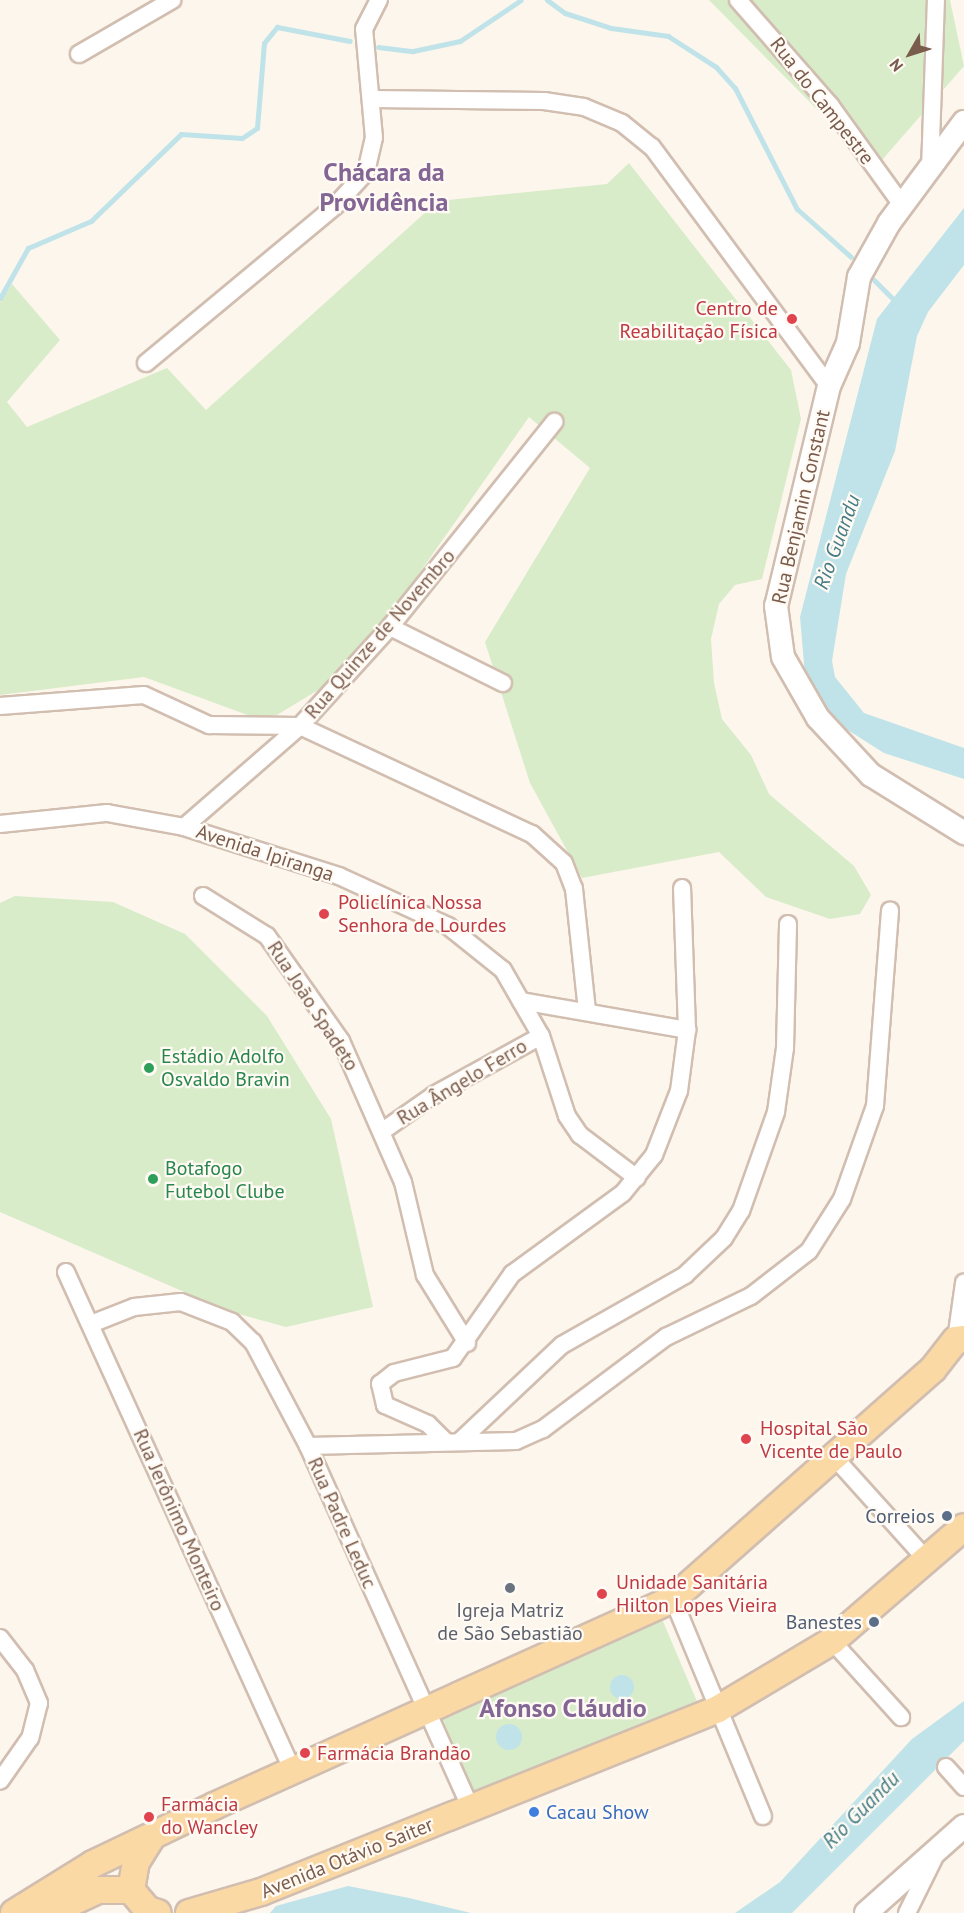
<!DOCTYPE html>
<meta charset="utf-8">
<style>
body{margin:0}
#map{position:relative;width:964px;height:1913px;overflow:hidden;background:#fdf6ec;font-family:"PT Sans",sans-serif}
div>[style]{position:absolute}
.green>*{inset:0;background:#d8ecc9;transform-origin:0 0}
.water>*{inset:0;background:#bfe3e8}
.round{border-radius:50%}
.stream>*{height:5px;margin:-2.5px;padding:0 2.5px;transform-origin:2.5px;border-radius:2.5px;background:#bfe3e8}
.roads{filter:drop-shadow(2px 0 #d1beb0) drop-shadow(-2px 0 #d1beb0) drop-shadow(0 2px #d1beb0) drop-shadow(0 -2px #d1beb0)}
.street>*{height:16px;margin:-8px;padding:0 8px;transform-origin:8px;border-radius:8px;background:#fff}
.secondary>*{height:22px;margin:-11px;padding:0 11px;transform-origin:11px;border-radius:11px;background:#fff}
.primary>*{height:26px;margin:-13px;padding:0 13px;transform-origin:13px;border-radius:13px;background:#fbd9a5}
.dots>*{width:16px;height:16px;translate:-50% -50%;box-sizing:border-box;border:3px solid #fffaf3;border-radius:50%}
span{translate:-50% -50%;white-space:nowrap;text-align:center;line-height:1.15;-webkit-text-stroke:4.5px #fffaf3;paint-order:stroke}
.street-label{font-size:20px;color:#7a5c4d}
.health-label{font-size:20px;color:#be3a42}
.right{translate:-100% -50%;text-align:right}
.left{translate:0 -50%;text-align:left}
.leisure-label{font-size:20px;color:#27864d}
.service-label{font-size:20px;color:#4e5e75}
.worship-label{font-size:20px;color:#5b616d}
.shop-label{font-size:20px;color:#366cbe}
.water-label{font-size:21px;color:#437c86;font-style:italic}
.district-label{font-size:26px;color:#846695;font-weight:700}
.north{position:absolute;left:880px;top:24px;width:60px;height:60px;-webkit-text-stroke:4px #fffaf3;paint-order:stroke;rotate:231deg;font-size:16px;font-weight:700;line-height:24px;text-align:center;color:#7a5c4d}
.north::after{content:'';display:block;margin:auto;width:21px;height:27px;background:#7a5c4d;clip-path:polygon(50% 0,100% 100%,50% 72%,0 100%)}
</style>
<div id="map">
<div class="green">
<div style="clip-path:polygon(709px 0,950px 0,964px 66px,875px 168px)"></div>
<div style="clip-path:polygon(629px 163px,791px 370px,801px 419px,762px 579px,735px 585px,719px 604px,711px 639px,714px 683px,722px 719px,751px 755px,769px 794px,854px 866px,871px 895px,860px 914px,830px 919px,766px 897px,719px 852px,582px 878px,530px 783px,485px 642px,590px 468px,529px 417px,387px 619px,323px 687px,277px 715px,253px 717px,144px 677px,0 695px,0 302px,12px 284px,60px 340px,7px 402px,27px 427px,167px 368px,206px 410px,438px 201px,607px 184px)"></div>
<div style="clip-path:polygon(15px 896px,113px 902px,185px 934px,267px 1016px,331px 1119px,373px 1307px,286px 1327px,228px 1311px,0 1212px,0 903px)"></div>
<div style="left:662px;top:1619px;width:89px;height:241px;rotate:67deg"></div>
</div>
<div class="water">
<div style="clip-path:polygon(964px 208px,964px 265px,928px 312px,917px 336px,895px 451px,846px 574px,832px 661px,835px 677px,864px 713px,964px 748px,964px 779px,884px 753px,824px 715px,805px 675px,800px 617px,877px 319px)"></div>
<div class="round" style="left:610px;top:1675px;width:24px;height:24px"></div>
<div style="clip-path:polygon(964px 1701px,964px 1741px,792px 1913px,735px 1913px,780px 1882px,912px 1739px)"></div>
<div class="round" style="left:496px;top:1724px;width:26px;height:26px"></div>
<div style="clip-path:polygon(348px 1886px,409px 1898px,471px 1913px,270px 1913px,276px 1906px)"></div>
</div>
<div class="stream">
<div style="left:547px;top:0;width:22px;rotate:36deg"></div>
<div style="left:565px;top:13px;width:48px;rotate:18.1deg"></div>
<div style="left:611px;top:28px;width:58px;rotate:8deg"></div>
<div style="left:668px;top:36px;width:57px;rotate:32.9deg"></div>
<div style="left:716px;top:67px;width:28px;rotate:48deg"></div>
<div style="left:735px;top:88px;width:136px;rotate:62.9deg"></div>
<div style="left:797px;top:209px;width:72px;rotate:41.6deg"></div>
<div style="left:378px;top:47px;width:35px;rotate:7deg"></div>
<div style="left:413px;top:51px;width:48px;rotate:-12deg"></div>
<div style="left:460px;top:41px;width:73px;rotate:-33.9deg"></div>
<div style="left:874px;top:280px;width:30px;rotate:45deg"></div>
<div style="left:0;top:298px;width:57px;rotate:-60.8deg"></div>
<div style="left:28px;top:248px;width:69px;rotate:-23.2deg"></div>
<div style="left:91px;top:221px;width:125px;rotate:-44deg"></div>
<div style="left:181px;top:134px;width:61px;rotate:3.8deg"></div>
<div style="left:242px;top:138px;width:18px;rotate:-34deg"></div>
<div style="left:257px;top:128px;width:85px;rotate:-85.3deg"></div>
<div style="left:264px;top:43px;width:21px;rotate:-51deg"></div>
<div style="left:277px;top:27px;width:74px;rotate:10.9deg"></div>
</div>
<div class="roads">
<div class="street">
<div style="left:738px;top:0;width:140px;rotate:48.8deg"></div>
<div style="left:830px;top:105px;width:123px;rotate:54.2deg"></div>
<div style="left:79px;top:54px;width:108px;rotate:-30.1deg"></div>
<div style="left:372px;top:99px;width:172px;rotate:0.7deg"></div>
<div style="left:544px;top:101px;width:40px;rotate:8.5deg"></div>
<div style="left:584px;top:107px;width:41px;rotate:22.8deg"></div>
<div style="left:622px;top:123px;width:38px;rotate:39deg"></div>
<div style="left:652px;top:147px;width:297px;rotate:53.5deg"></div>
<div style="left:930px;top:170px;width:170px;rotate:-88deg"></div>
<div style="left:146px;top:363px;width:246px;rotate:-39.7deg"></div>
<div style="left:335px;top:206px;width:46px;rotate:-47.6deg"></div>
<div style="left:366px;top:172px;width:35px;rotate:-77deg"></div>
<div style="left:374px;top:138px;width:109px;rotate:-95.2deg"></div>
<div style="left:364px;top:29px;width:33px;rotate:-63deg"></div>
<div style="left:390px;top:627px;width:126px;rotate:26.4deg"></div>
<div style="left:0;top:706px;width:144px;rotate:-4.4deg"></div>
<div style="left:144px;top:695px;width:72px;rotate:24.8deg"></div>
<div style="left:209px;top:725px;width:91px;rotate:0.6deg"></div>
<div style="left:300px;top:726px;width:256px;rotate:25deg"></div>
<div style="left:532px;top:834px;width:43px;rotate:42.2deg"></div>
<div style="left:564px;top:863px;width:28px;rotate:69deg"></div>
<div style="left:574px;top:889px;width:123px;rotate:83.9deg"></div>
<div style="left:0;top:824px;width:108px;rotate:-5.9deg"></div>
<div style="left:107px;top:813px;width:78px;rotate:10.3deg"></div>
<div style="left:184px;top:827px;width:163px;rotate:17.5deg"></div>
<div style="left:339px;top:876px;width:120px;rotate:24.6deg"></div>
<div style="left:448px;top:926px;width:70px;rotate:38.7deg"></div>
<div style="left:503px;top:970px;width:76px;rotate:60.1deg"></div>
<div style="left:541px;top:1036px;width:84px;rotate:72deg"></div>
<div style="left:567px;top:1116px;width:23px;rotate:56deg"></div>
<div style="left:580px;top:1135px;width:71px;rotate:37deg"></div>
<div style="left:184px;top:827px;width:154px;rotate:-41deg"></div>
<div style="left:300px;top:726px;width:134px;rotate:-47.7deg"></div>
<div style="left:390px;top:627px;width:263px;rotate:-51.3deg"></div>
<div style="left:203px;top:896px;width:75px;rotate:32deg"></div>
<div style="left:267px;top:936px;width:128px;rotate:54.8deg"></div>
<div style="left:341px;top:1041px;width:154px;rotate:66.3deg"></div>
<div style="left:403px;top:1182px;width:96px;rotate:76.7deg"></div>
<div style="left:425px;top:1275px;width:80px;rotate:58.3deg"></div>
<div style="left:521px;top:1001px;width:169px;rotate:9.9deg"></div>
<div style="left:384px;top:1130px;width:61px;rotate:-35deg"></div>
<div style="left:434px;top:1095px;width:122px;rotate:-28.9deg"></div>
<div style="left:66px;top:1272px;width:546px;rotate:65.55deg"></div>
<div style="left:91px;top:1324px;width:46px;rotate:-21.6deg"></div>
<div style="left:134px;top:1307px;width:47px;rotate:-6.1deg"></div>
<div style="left:181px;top:1302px;width:55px;rotate:21.4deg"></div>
<div style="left:232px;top:1322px;width:29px;rotate:44deg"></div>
<div style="left:253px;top:1342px;width:118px;rotate:62.1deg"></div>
<div style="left:308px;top:1446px;width:397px;rotate:65.8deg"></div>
<div style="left:956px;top:1340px;width:58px;rotate:-82deg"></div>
<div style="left:446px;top:1442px;width:25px;rotate:-135deg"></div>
<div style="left:428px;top:1424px;width:47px;rotate:-156.2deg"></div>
<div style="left:385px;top:1405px;width:22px;rotate:-103deg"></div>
<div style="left:380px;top:1384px;width:18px;rotate:-38deg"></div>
<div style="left:394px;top:1373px;width:61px;rotate:-14.3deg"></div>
<div style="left:453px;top:1358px;width:103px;rotate:-54.9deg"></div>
<div style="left:512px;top:1274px;width:137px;rotate:-36.1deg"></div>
<div style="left:623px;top:1193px;width:49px;rotate:-50.8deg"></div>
<div style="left:654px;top:1155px;width:69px;rotate:-68.7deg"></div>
<div style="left:679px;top:1091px;width:62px;rotate:-82.5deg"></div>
<div style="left:687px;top:1030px;width:142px;rotate:-92deg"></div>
<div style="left:459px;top:1442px;width:141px;rotate:-43.3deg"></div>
<div style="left:562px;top:1345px;width:142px;rotate:-29.6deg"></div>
<div style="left:685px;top:1275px;width:54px;rotate:-43.5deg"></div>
<div style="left:724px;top:1238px;width:32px;rotate:-58deg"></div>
<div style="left:741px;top:1211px;width:105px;rotate:-70.5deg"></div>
<div style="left:776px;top:1112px;width:65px;rotate:-82deg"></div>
<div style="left:785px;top:1048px;width:124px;rotate:-88.6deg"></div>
<div style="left:308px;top:1446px;width:208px;rotate:-1.4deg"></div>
<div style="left:516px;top:1441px;width:30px;rotate:-24deg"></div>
<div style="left:543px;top:1429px;width:154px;rotate:-36.8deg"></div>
<div style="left:666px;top:1337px;width:94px;rotate:-25.8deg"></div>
<div style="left:751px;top:1296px;width:73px;rotate:-37.8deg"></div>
<div style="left:809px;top:1251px;width:62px;rotate:-57.6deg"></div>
<div style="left:842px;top:1199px;width:99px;rotate:-70.5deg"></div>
<div style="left:875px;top:1106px;width:196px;rotate:-85.6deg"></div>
<div style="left:835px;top:1458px;width:137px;rotate:48deg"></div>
<div style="left:673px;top:1599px;width:235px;rotate:67.5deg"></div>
<div style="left:0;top:1638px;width:41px;rotate:52deg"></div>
<div style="left:25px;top:1670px;width:36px;rotate:67deg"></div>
<div style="left:39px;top:1703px;width:36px;rotate:104deg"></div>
<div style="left:30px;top:1738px;width:52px;rotate:124.9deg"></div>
<div style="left:832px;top:1641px;width:103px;rotate:47.8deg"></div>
<div style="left:946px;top:1767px;width:27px;rotate:48deg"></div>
<div style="left:907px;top:1913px;width:70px;rotate:-63.8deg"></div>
</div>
<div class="secondary">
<div style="left:964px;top:122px;width:126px;rotate:126.6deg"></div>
<div style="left:889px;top:223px;width:62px;rotate:119.1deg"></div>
<div style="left:859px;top:277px;width:67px;rotate:99.5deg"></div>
<div style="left:848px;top:343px;width:47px;rotate:113.8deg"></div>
<div style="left:829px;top:386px;width:226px;rotate:103.5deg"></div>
<div style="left:776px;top:606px;width:51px;rotate:82.2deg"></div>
<div style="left:783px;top:657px;width:70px;rotate:60.2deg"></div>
<div style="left:818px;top:718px;width:78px;rotate:47.1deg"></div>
<div style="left:871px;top:775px;width:110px;rotate:31.9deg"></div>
<div style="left:866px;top:1913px;width:131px;rotate:-41.6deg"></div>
</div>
<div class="primary">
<div style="left:131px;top:1890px;width:28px;rotate:-80deg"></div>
<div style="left:136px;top:1862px;width:28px;rotate:-58deg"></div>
<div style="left:131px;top:1890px;width:26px;rotate:50deg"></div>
<div style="left:148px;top:1910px;width:10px;rotate:17deg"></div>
<div style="left:14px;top:1913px;width:93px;rotate:-31.8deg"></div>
<div style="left:93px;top:1864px;width:134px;rotate:-25.6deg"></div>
<div style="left:214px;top:1806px;width:504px;rotate:-24.27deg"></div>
<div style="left:673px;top:1599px;width:347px;rotate:-41.5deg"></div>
<div style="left:933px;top:1369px;width:37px;rotate:-52deg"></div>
<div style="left:956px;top:1340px;width:8px;rotate:-7deg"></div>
<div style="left:49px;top:1913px;width:54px;rotate:-25.1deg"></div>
<div style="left:98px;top:1890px;width:33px"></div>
<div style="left:189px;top:1913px;width:75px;rotate:-16.3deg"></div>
<div style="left:261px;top:1892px;width:492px;rotate:-21.8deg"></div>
<div style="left:718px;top:1709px;width:133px;rotate:-30.8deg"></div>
<div style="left:832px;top:1641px;width:174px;rotate:-40.8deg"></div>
</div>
</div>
<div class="dots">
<div style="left:792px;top:319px;background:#e0444e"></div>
<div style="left:324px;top:914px;background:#e0444e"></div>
<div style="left:149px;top:1068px;background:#2e9e5b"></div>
<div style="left:153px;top:1179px;background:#2e9e5b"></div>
<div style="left:746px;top:1439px;background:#e0444e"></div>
<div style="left:947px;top:1516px;background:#5c6f8a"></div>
<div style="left:510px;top:1588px;background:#6b7280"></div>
<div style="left:602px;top:1594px;background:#e0444e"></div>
<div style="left:874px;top:1622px;background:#5c6f8a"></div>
<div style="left:305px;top:1753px;background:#e0444e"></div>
<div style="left:534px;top:1812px;background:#3f7fe0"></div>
<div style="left:149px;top:1817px;background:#e0444e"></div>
</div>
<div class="street-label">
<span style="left:822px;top:101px;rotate:52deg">Rua do Campestre</span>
<span style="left:801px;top:507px;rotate:-77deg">Rua Benjamin Constant</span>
<span style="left:380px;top:634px;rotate:-49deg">Rua Quinze de Novembro</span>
<span style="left:265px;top:853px;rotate:18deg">Avenida Ipiranga</span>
<span style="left:313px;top:1006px;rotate:57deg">Rua João Spadeto</span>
<span style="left:462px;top:1082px;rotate:-31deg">Rua Ângelo Ferro</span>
<span style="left:179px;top:1520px;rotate:66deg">Rua Jerônimo Monteiro</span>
<span style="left:342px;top:1523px;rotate:66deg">Rua Padre Leduc</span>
<span style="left:347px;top:1858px;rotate:-22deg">Avenida Otávio Saiter</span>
</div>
<div class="health-label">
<span class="right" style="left:778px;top:320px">Centro de<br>Reabilitação Física</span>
<span class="left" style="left:338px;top:914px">Policlínica Nossa<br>Senhora de Lourdes</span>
<span class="left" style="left:760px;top:1440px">Hospital São<br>Vicente de Paulo</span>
<span class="left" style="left:616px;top:1594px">Unidade Sanitária<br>Hilton Lopes Vieira</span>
<span class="left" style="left:317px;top:1753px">Farmácia Brandão</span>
<span class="left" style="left:161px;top:1816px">Farmácia<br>do Wancley</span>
</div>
<div class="leisure-label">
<span class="left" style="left:161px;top:1068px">Estádio Adolfo<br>Osvaldo Bravin</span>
<span class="left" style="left:165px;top:1180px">Botafogo<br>Futebol Clube</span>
</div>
<div class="service-label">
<span class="right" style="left:935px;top:1516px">Correios</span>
<span class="right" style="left:862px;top:1622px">Banestes</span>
</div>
<div class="worship-label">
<span style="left:510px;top:1622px">Igreja Matriz<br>de São Sebastião</span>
</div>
<div class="shop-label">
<span class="left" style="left:546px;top:1812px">Cacau Show</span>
</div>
<div class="water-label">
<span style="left:837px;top:542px;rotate:-70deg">Rio Guandu</span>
<span style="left:861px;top:1810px;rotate:-45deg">Rio Guandu</span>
</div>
<div class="district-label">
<span style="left:384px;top:187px">Chácara da<br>Providência</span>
<span style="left:563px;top:1708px">Afonso Cláudio</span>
</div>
<div class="north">N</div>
</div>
